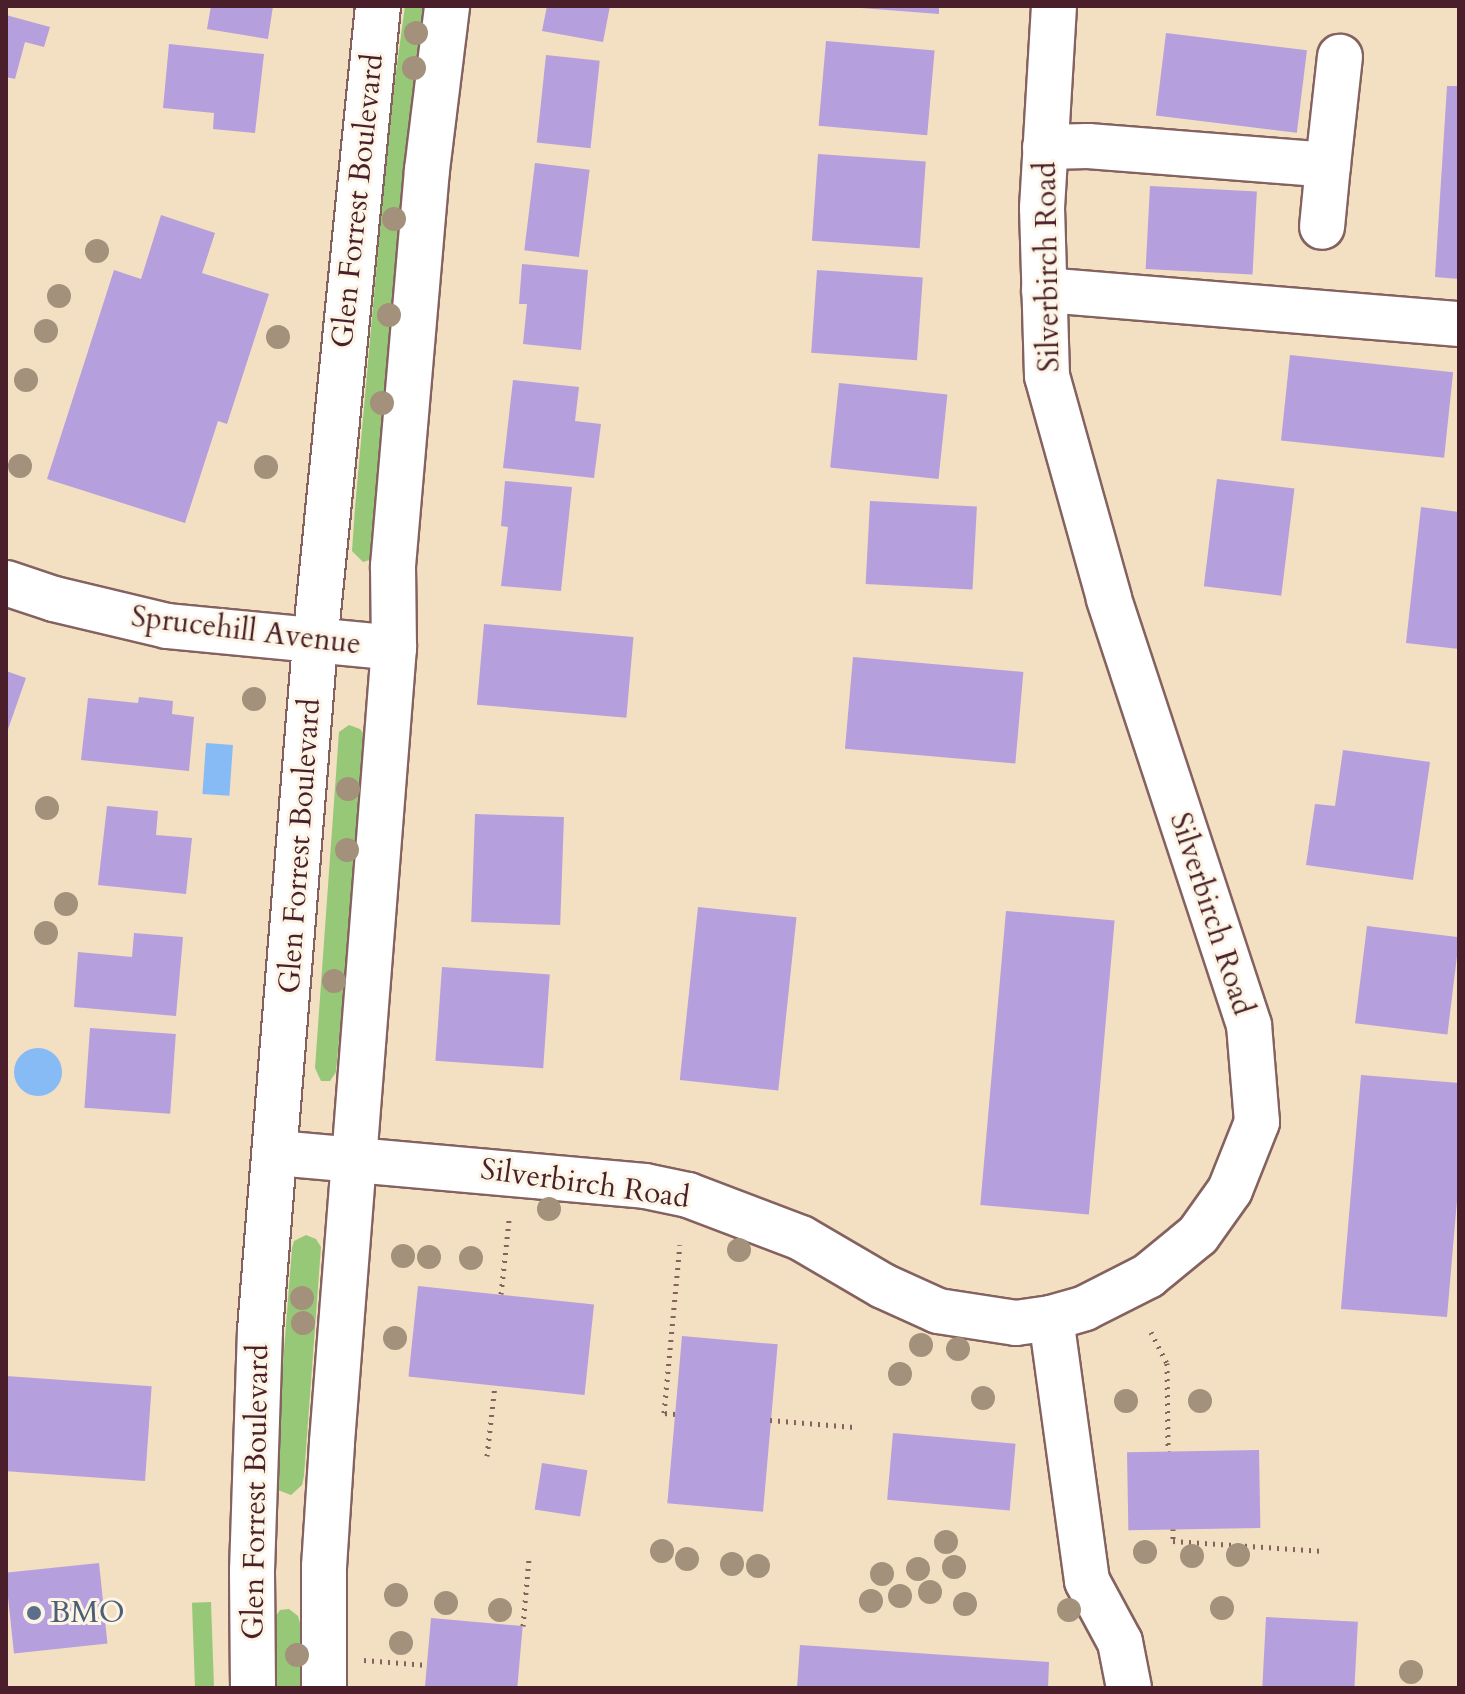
<!DOCTYPE html>
<style>
body{margin:0}
#map{position:relative;width:1465px;height:1694px;overflow:hidden;background:#f3dfc1;font-family:Cardo,serif}
div>[style]{position:absolute}
.green>*{inset:0;background:#97c878;transform-origin:0 0}
.water>*{inset:0;background:#87bbf5;transform-origin:0 0}
.round{border-radius:50%}
.building>*{inset:0;background:#b69fdd;transform-origin:0 0}
.path>*{height:5px;margin-top:-2.5px;transform-origin:0;background:repeating-linear-gradient(90deg,#856260 0 2px,transparent 0 8px)}
.roads{filter:drop-shadow(2px 0 #856260) drop-shadow(-2px 0 #856260) drop-shadow(0 2px #856260) drop-shadow(0 -2px #856260)}
.minor>*{height:44px;margin:-22px;padding:0 22px;transform-origin:22px;border-radius:22px;background:#fff}
.trees>*{width:24px;height:24px;margin:-12px;border-radius:50%;background:#a3917b}
.dots>*{width:22px;height:22px;translate:-50% -50%;box-sizing:border-box;border:4px solid #fcf5e5;border-radius:50%}
span{translate:-50% -50%;white-space:nowrap;text-align:center;line-height:1.15;-webkit-text-stroke:6px #fcf5e5;paint-order:stroke}
.street-label{font-size:30px;color:#4a1f2b}
.service-label{font-size:30px;color:#4e5e75}
.left{translate:0 -50%;text-align:left}
.frame{position:absolute;inset:0;border:8px solid #4a1f2b;pointer-events:none}
</style>
<div id="map">
<div class="green">
<div style="clip-path:polygon(405px 6px,432px 6px,376px 558px,363px 562px,352px 551px,355px 508px,390px 116px)"></div>
<div style="clip-path:polygon(349px 725px,360px 729px,367px 738px,336px 1072px,330px 1081px,321px 1081px,315px 1068px,339px 732px)"></div>
<div style="clip-path:polygon(306px 1235px,316px 1239px,321px 1247px,304px 1476px,302px 1485px,291px 1495px,278px 1490px,274px 1480px,292px 1248px,294px 1241px)"></div>
<div style="left:211px;top:1602px;width:86px;height:19px;rotate:88deg"></div>
<div style="clip-path:polygon(289px 1609px,298px 1616px,302px 1630px,302px 1688px,274px 1688px,272px 1622px,280px 1610px)"></div>
</div>
<div class="water">
<div style="left:206px;top:743px;width:27px;height:51px;rotate:4deg"></div>
<div class="round" style="left:14px;top:1048px;width:48px;height:48px"></div>
</div>
<div class="building">
<div style="clip-path:polygon(211px 6px,273px 6px,268px 39px,207px 29px)"></div>
<div style="clip-path:polygon(547px 6px,610px 6px,603px 42px,542px 31px)"></div>
<div style="clip-path:polygon(835px 6px,939px 6px,939px 14px)"></div>
<div style="clip-path:polygon(6px 15px,50px 27px,44px 47px,25px 42px,15px 79px,6px 77px)"></div>
<div style="left:1166px;top:33px;width:142px;height:83px;rotate:7deg"></div>
<div style="left:826px;top:41px;width:109px;height:85px;rotate:5deg"></div>
<div style="clip-path:polygon(169px 44px,264px 54px,255px 133px,213px 129px,214px 113px,163px 108px)"></div>
<div style="left:546px;top:55px;width:54px;height:88px;rotate:6deg"></div>
<div style="clip-path:polygon(1447px 86px,1459px 86px,1459px 279px,1435px 277px)"></div>
<div style="left:818px;top:154px;width:108px;height:87px;rotate:4deg"></div>
<div style="left:535px;top:163px;width:55px;height:88px;rotate:7deg"></div>
<div style="left:1150px;top:186px;width:107px;height:83px;rotate:3deg"></div>
<div style="clip-path:polygon(161px 215px,215px 233px,202px 273px,269px 294px,227px 424px,218px 421px,185px 523px,47px 479px,114px 270px,141px 279px)"></div>
<div style="clip-path:polygon(522px 264px,588px 270px,581px 350px,523px 344px,527px 304px,519px 304px)"></div>
<div style="left:817px;top:270px;width:106px;height:83px;rotate:4deg"></div>
<div style="left:1290px;top:355px;width:164px;height:86px;rotate:6deg"></div>
<div style="clip-path:polygon(513px 380px,579px 387px,575px 421px,601px 424px,594px 478px,503px 468px)"></div>
<div style="left:839px;top:383px;width:109px;height:85px;rotate:6deg"></div>
<div style="left:1217px;top:479px;width:78px;height:108px;rotate:7deg"></div>
<div style="clip-path:polygon(505px 481px,572px 487px,561px 591px,501px 586px,508px 527px,501px 526px)"></div>
<div style="left:870px;top:501px;width:107px;height:83px;rotate:3deg"></div>
<div style="clip-path:polygon(1421px 507px,1459px 512px,1459px 649px,1406px 643px)"></div>
<div style="left:484px;top:624px;width:150px;height:81px;rotate:5deg"></div>
<div style="left:853px;top:657px;width:171px;height:92px;rotate:5deg"></div>
<div style="clip-path:polygon(6px 671px,26px 678px,6px 735px)"></div>
<div style="clip-path:polygon(139px 697px,173px 701px,172px 714px,194px 717px,189px 771px,81px 760px,88px 698px,138px 703px)"></div>
<div style="clip-path:polygon(1343px 750px,1430px 762px,1413px 880px,1306px 865px,1315px 804px,1335px 806px)"></div>
<div style="clip-path:polygon(107px 806px,158px 811px,156px 835px,192px 838px,186px 894px,98px 885px)"></div>
<div style="left:475px;top:814px;width:89px;height:108px;rotate:2deg"></div>
<div style="left:698px;top:907px;width:99px;height:174px;rotate:6deg"></div>
<div style="left:1006px;top:911px;width:109px;height:295px;rotate:5deg"></div>
<div style="left:1367px;top:926px;width:93px;height:98px;rotate:7deg"></div>
<div style="clip-path:polygon(134px 933px,183px 937px,176px 1016px,74px 1007px,78px 952px,132px 957px)"></div>
<div style="left:442px;top:967px;width:108px;height:94px;rotate:4deg"></div>
<div style="left:90px;top:1028px;width:86px;height:80px;rotate:4deg"></div>
<div style="clip-path:polygon(1361px 1075px,1459px 1083px,1459px 1177px,1447px 1317px,1341px 1309px)"></div>
<div style="left:418px;top:1286px;width:177px;height:91px;rotate:6deg"></div>
<div style="left:682px;top:1336px;width:96px;height:168px;rotate:5deg"></div>
<div style="left:6px;top:1376px;width:146px;height:95px;rotate:4deg"></div>
<div style="left:893px;top:1433px;width:123px;height:67px;rotate:5deg"></div>
<div style="left:1259px;top:1450px;width:78px;height:132px;rotate:89deg"></div>
<div style="left:542px;top:1463px;width:46px;height:47px;rotate:9deg"></div>
<div style="left:99px;top:1563px;width:81px;height:94px;rotate:84deg"></div>
<div style="left:1266px;top:1617px;width:92px;height:71px;rotate:3deg"></div>
<div style="left:431px;top:1618px;width:92px;height:70px;rotate:5deg"></div>
<div style="clip-path:polygon(800px 1645px,1049px 1662px,1048px 1688px,797px 1688px)"></div>
</div>
<div class="path">
<div style="left:501px;top:1294px;width:74px;rotate:-83.8deg"></div>
<div style="left:1151px;top:1332px;width:35px;rotate:63deg"></div>
<div style="left:1167px;top:1363px;width:88px;rotate:89.3deg"></div>
<div style="left:675px;top:1414px;width:11px;rotate:-175deg"></div>
<div style="left:664px;top:1413px;width:169px;rotate:-84.6deg"></div>
<div style="left:770px;top:1420px;width:84px;rotate:4.8deg"></div>
<div style="left:487px;top:1456px;width:71px;rotate:-83.6deg"></div>
<div style="left:1173px;top:1529px;width:12px;rotate:90deg"></div>
<div style="left:1173px;top:1541px;width:151px;rotate:3.8deg"></div>
<div style="left:523px;top:1626px;width:67px;rotate:-84.9deg"></div>
<div style="left:364px;top:1660px;width:63px;rotate:4.5deg"></div>
</div>
<div class="roads">
<div class="minor">
<div style="left:1045px;top:147px;width:43px;rotate:-1.3deg"></div>
<div style="left:1088px;top:146px;width:241px;rotate:4.5deg"></div>
<div style="left:1328px;top:165px;width:62px;rotate:95.5deg"></div>
<div style="left:1328px;top:165px;width:109px;rotate:-83.7deg"></div>
<div style="left:1044px;top:290px;width:416px;rotate:4.7deg"></div>
<div style="left:6px;top:583px;width:51px;rotate:18.4deg"></div>
<div style="left:54px;top:599px;width:116px;rotate:13.4deg"></div>
<div style="left:167px;top:626px;width:228px;rotate:5.5deg"></div>
<div style="left:277px;top:1153px;width:369px;rotate:5.1deg"></div>
<div style="left:645px;top:1186px;width:44px;rotate:11.8deg"></div>
<div style="left:688px;top:1195px;width:121px;rotate:20.8deg"></div>
<div style="left:801px;top:1238px;width:95px;rotate:30.3deg"></div>
<div style="left:883px;top:1286px;width:60px;rotate:24.4deg"></div>
<div style="left:938px;top:1311px;width:79px;rotate:8.7deg"></div>
<div style="left:1016px;top:1323px;width:35px;rotate:-8deg"></div>
<div style="left:1051px;top:1318px;width:35px;rotate:-16deg"></div>
<div style="left:1085px;top:1308px;width:71px;rotate:-26.9deg"></div>
<div style="left:1148px;top:1276px;width:65px;rotate:-39.4deg"></div>
<div style="left:1198px;top:1235px;width:55px;rotate:-54.6deg"></div>
<div style="left:1230px;top:1190px;width:73px;rotate:-68.3deg"></div>
<div style="left:1257px;top:1122px;width:97px;rotate:-94.7deg"></div>
<div style="left:1249px;top:1025px;width:449px;rotate:-108.2deg"></div>
<div style="left:1109px;top:598px;width:230px;rotate:-105.6deg"></div>
<div style="left:1047px;top:376px;width:168px;rotate:-91.7deg"></div>
<div style="left:1042px;top:208px;width:202px;rotate:-86.6deg"></div>
<div style="left:1051px;top:1318px;width:265px;rotate:82.2deg"></div>
<div style="left:1087px;top:1581px;width:69px;rotate:61.6deg"></div>
<div style="left:1120px;top:1642px;width:47px;rotate:78.9deg"></div>
<div style="left:253px;top:1688px;width:117px;rotate:-90.5deg"></div>
<div style="left:252px;top:1571px;width:241px;rotate:-88.1deg"></div>
<div style="left:260px;top:1330px;width:689px;rotate:-85.42deg"></div>
<div style="left:315px;top:643px;width:640px;rotate:-84.35deg"></div>
<div style="left:324px;top:1688px;width:121px;rotate:-90deg"></div>
<div style="left:324px;top:1567px;width:125px;rotate:-86.3deg"></div>
<div style="left:332px;top:1442px;width:796px;rotate:-85.54deg"></div>
<div style="left:394px;top:648px;width:82px;rotate:-90.7deg"></div>
<div style="left:393px;top:566px;width:397px;rotate:-85.1deg"></div>
<div style="left:427px;top:170px;width:165px;rotate:-83deg"></div>
</div>
</div>
<div class="trees">
<div style="left:416px;top:33px"></div>
<div style="left:414px;top:68px"></div>
<div style="left:394px;top:219px"></div>
<div style="left:97px;top:251px"></div>
<div style="left:59px;top:296px"></div>
<div style="left:389px;top:315px"></div>
<div style="left:46px;top:331px"></div>
<div style="left:278px;top:337px"></div>
<div style="left:26px;top:380px"></div>
<div style="left:382px;top:403px"></div>
<div style="left:20px;top:466px"></div>
<div style="left:266px;top:467px"></div>
<div style="left:254px;top:699px"></div>
<div style="left:348px;top:789px"></div>
<div style="left:47px;top:808px"></div>
<div style="left:347px;top:850px"></div>
<div style="left:66px;top:904px"></div>
<div style="left:46px;top:933px"></div>
<div style="left:334px;top:981px"></div>
<div style="left:549px;top:1209px"></div>
<div style="left:739px;top:1250px"></div>
<div style="left:403px;top:1256px"></div>
<div style="left:429px;top:1257px"></div>
<div style="left:471px;top:1258px"></div>
<div style="left:302px;top:1298px"></div>
<div style="left:303px;top:1323px"></div>
<div style="left:395px;top:1338px"></div>
<div style="left:921px;top:1345px"></div>
<div style="left:958px;top:1349px"></div>
<div style="left:900px;top:1374px"></div>
<div style="left:983px;top:1398px"></div>
<div style="left:1126px;top:1401px"></div>
<div style="left:1200px;top:1401px"></div>
<div style="left:946px;top:1542px"></div>
<div style="left:662px;top:1551px"></div>
<div style="left:1145px;top:1552px"></div>
<div style="left:1238px;top:1555px"></div>
<div style="left:1192px;top:1556px"></div>
<div style="left:687px;top:1559px"></div>
<div style="left:732px;top:1564px"></div>
<div style="left:758px;top:1566px"></div>
<div style="left:954px;top:1567px"></div>
<div style="left:918px;top:1569px"></div>
<div style="left:882px;top:1574px"></div>
<div style="left:930px;top:1592px"></div>
<div style="left:396px;top:1595px"></div>
<div style="left:900px;top:1596px"></div>
<div style="left:871px;top:1601px"></div>
<div style="left:446px;top:1603px"></div>
<div style="left:965px;top:1604px"></div>
<div style="left:1222px;top:1608px"></div>
<div style="left:500px;top:1610px"></div>
<div style="left:1069px;top:1610px"></div>
<div style="left:401px;top:1643px"></div>
<div style="left:297px;top:1655px"></div>
<div style="left:1411px;top:1672px"></div>
</div>
<div class="dots">
<div style="left:34px;top:1613px;background:#5c6f8a"></div>
</div>
<div class="street-label">
<span style="left:358px;top:201px;rotate:-84deg">Glen Forrest Boulevard</span>
<span style="left:1048px;top:267px;rotate:-91deg">Silverbirch Road</span>
<span style="left:246px;top:631px;rotate:7deg">Sprucehill Avenue</span>
<span style="left:300px;top:846px;rotate:-86deg">Glen Forrest Boulevard</span>
<span style="left:1211px;top:914px;rotate:72deg">Silverbirch Road</span>
<span style="left:585px;top:1184px;rotate:8deg">Silverbirch Road</span>
<span style="left:256px;top:1492px;rotate:-89deg">Glen Forrest Boulevard</span>
</div>
<div class="service-label">
<span class="left" style="left:50px;top:1613px">BMO</span>
</div>
<div class="frame"></div>
</div>
